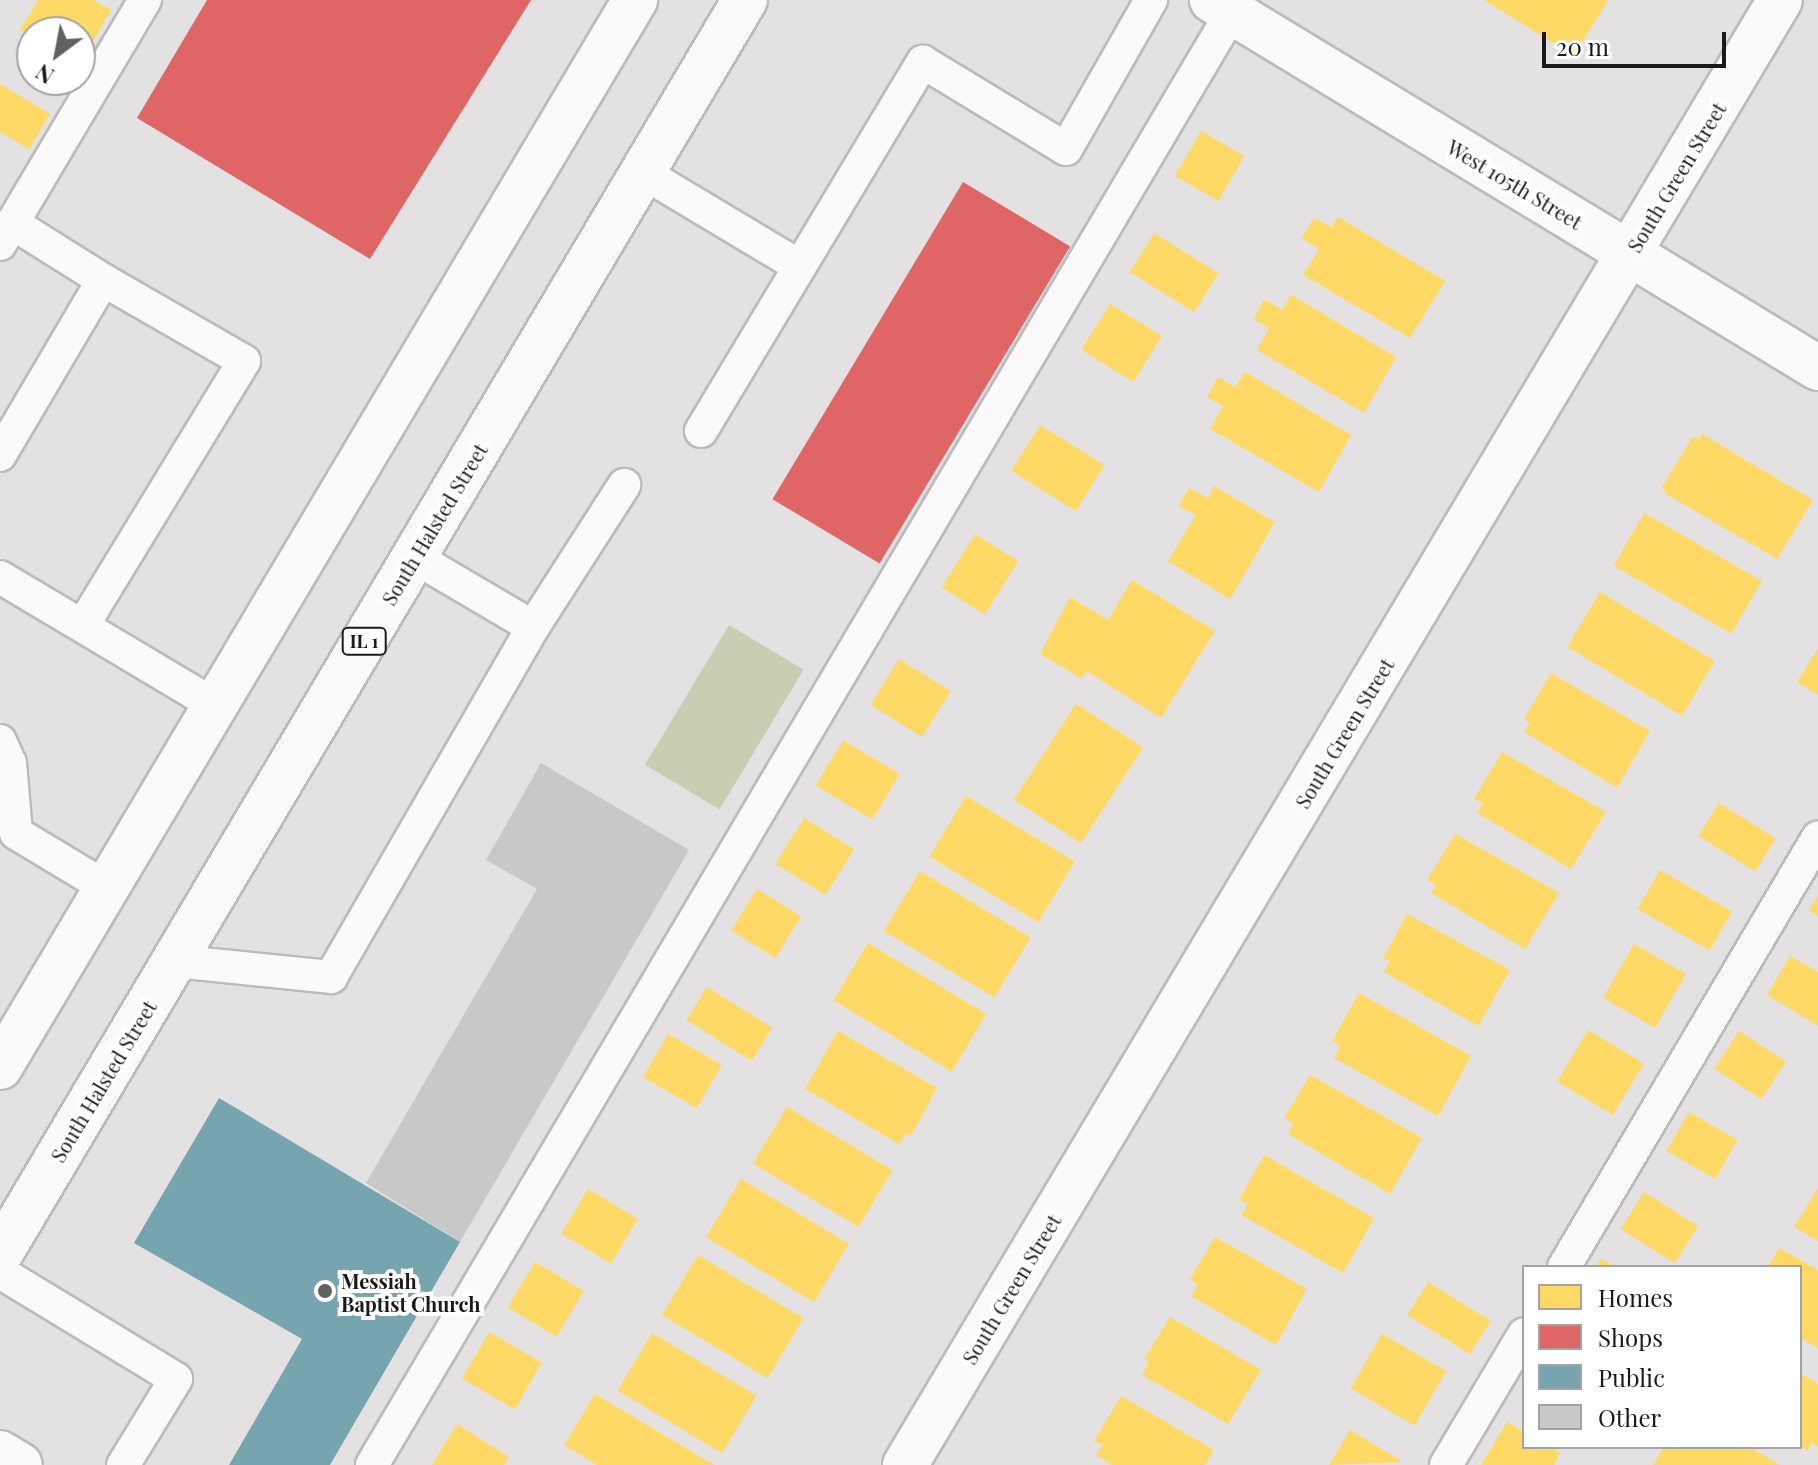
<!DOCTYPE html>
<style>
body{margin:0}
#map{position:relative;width:1818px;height:1465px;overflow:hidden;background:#e3e1e2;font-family:"Playfair Display",serif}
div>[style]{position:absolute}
.green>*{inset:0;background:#c9ceb3;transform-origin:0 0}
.homes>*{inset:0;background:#ffd966;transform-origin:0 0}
.shops>*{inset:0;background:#e06666;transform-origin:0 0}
.public>*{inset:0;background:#76a5af}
.building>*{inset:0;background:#c8c8c9}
.roads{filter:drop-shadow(2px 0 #bcbabb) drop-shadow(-2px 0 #bcbabb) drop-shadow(0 2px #bcbabb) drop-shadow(0 -2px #bcbabb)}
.service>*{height:32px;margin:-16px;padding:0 16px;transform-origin:16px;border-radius:16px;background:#fbfafb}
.minor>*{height:44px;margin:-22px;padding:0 22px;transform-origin:22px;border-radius:22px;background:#fbfafb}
.primary>*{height:44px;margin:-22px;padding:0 22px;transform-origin:22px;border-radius:22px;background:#fbfafb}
.dots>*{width:22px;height:22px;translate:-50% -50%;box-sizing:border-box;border:4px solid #fff;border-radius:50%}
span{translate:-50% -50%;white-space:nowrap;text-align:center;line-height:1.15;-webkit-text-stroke:8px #fff;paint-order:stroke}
.shield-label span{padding:2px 6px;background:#fff;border:2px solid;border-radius:6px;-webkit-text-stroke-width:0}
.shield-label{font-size:18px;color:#1b1a1b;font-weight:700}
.street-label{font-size:20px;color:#1b1a1b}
.poi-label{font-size:20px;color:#1b1a1b;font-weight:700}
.left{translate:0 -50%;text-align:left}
.legend{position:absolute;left:1522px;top:1265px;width:280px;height:184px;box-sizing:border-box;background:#fff;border:2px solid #a4a3a4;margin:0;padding:10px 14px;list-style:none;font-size:24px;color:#1b1a1b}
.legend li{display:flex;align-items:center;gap:16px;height:40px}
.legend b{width:40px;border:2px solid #a4a3a4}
.north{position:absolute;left:16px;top:16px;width:80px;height:80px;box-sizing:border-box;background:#fff;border:2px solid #a4a3a4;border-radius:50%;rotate:212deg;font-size:22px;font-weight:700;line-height:32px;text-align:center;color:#1b1a1b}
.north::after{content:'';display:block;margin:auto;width:28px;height:36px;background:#616061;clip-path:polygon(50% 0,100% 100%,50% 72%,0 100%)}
.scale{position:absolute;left:1542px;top:32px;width:184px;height:36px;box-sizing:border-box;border:4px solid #1b1a1b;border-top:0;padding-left:10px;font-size:24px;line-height:28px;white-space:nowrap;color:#1b1a1b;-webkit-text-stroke:6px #fff;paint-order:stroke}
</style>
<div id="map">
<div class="green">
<div style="left:729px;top:625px;width:87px;height:163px;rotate:31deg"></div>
</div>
<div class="homes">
<div style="clip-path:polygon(38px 0,93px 0,111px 10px,80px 64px,80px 32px,32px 32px,32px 37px,20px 30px)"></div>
<div style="clip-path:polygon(1484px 0,1608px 0,1574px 56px)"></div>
<div style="clip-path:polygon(0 84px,50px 114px,29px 149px,0 132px)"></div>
<div style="left:1201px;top:131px;width:50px;height:52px;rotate:30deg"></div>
<div style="clip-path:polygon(1338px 217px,1445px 281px,1410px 338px,1303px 275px,1319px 249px,1301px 238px,1314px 218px,1332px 227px)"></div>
<div style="left:1154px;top:233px;width:76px;height:46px;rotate:32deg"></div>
<div style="clip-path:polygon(1291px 295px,1396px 357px,1364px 413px,1257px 350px,1269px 328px,1254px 319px,1264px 299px,1282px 310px)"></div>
<div style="left:1110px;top:304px;width:61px;height:54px;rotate:32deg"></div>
<div style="clip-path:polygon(1245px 372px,1351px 435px,1319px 492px,1210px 429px,1223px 406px,1207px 397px,1218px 377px,1235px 387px)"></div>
<div style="left:1040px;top:425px;width:76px;height:54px;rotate:32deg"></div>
<div style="clip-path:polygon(1702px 434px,1813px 500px,1777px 559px,1666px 494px,1662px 487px,1693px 436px,1699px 440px)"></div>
<div style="clip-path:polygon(1214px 486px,1275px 522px,1230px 599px,1168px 561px,1196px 515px,1179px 506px,1189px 488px,1208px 498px)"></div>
<div style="left:1644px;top:513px;width:136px;height:61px;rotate:30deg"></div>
<div style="left:975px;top:534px;width:51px;height:63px;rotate:32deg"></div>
<div style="clip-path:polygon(1132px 580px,1215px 631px,1161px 718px,1086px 671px,1082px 679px,1040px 654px,1070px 597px,1108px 620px)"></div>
<div style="left:1600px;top:592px;width:134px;height:64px;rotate:31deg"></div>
<div style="clip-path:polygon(1818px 648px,1818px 695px,1797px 682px)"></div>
<div style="left:899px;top:659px;width:61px;height:54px;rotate:32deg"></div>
<div style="clip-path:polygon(1551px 673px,1650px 731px,1617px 788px,1524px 732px,1530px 723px,1524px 719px)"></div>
<div style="left:1076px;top:704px;width:80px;height:114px;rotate:33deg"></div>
<div style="left:843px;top:740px;width:66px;height:53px;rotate:31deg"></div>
<div style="clip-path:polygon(1502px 752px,1606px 812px,1571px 869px,1477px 813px,1483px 803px,1474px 799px)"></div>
<div style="left:966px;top:796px;width:127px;height:71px;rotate:31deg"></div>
<div style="left:1719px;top:803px;width:67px;height:39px;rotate:32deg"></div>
<div style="left:804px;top:818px;width:59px;height:54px;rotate:32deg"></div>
<div style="clip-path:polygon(1455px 834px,1559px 893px,1525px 949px,1431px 893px,1436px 885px,1427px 880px)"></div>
<div style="left:1660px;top:870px;width:83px;height:45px;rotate:30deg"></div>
<div style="left:920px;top:871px;width:129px;height:70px;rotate:31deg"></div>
<div style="left:757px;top:889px;width:52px;height:49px;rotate:32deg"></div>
<div style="clip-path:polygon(1818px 895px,1818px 916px,1809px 910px)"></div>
<div style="clip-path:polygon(1407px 914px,1510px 970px,1478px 1026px,1384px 972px,1390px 961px,1383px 959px)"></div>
<div style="left:868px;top:943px;width:138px;height:67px;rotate:31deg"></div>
<div style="left:1634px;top:944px;width:60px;height:62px;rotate:30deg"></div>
<div style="clip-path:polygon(1790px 956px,1818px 972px,1818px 1026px,1767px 995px)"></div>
<div style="left:707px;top:987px;width:77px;height:39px;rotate:32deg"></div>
<div style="clip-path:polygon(1359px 993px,1471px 1056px,1438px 1116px,1334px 1058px,1340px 1046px,1332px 1041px)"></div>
<div style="left:1588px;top:1030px;width:65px;height:60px;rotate:31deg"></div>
<div style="clip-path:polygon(838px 1031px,937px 1088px,911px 1136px,906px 1133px,899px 1144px,805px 1089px)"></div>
<div style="left:1739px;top:1031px;width:56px;height:45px;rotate:33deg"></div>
<div style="left:668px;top:1034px;width:62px;height:50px;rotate:30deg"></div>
<div style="clip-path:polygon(1310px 1075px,1422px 1138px,1390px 1194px,1288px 1134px,1293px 1123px,1284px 1118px)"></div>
<div style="left:787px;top:1107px;width:123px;height:66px;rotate:31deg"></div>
<div style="left:1689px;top:1112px;width:56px;height:45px;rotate:30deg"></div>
<div style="clip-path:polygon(1264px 1155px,1374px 1218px,1343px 1273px,1241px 1215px,1248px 1203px,1239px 1200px)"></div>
<div style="left:741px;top:1179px;width:126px;height:68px;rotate:31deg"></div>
<div style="clip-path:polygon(1818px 1188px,1818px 1241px,1794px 1227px)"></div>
<div style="left:588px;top:1189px;width:58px;height:52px;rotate:31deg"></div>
<div style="left:1644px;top:1192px;width:64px;height:44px;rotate:32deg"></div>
<div style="clip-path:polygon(1215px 1237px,1307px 1289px,1276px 1345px,1191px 1296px,1198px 1285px,1190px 1279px)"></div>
<div style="clip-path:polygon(1779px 1248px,1818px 1270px,1818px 1348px,1800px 1338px,1800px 1267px,1768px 1267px)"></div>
<div style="left:698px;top:1255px;width:123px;height:70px;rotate:31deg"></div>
<div style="clip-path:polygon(1601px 1259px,1615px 1267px,1596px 1267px)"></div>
<div style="left:535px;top:1262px;width:57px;height:53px;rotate:31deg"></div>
<div style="left:1428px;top:1282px;width:74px;height:39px;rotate:32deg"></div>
<div style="clip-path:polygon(1170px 1317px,1261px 1370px,1228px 1424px,1142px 1375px,1149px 1362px,1144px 1359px)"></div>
<div style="left:489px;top:1332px;width:61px;height:54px;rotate:30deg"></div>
<div style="left:652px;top:1333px;width:122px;height:67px;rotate:31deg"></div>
<div style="left:1382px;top:1334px;width:74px;height:63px;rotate:30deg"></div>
<div style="clip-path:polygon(1800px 1373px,1818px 1384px,1818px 1447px,1811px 1442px,1808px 1451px,1800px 1446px)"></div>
<div style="clip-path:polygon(595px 1394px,714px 1465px,597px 1465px,564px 1445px)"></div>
<div style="clip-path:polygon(1121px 1396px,1214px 1450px,1205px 1465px,1112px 1465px,1096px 1455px,1103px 1445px,1094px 1441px)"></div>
<div style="clip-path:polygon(1507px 1422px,1524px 1432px,1524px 1447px,1549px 1447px,1560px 1453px,1554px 1465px,1481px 1465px)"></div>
<div style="clip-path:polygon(457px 1424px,509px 1457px,504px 1465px,432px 1465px)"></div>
<div style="clip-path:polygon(1350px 1430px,1403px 1462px,1329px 1465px)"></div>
<div style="clip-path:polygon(1664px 1447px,1750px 1447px,1780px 1465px,1653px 1465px)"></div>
</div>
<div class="shops">
<div style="clip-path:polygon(207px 0,531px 0,370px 259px,137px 118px)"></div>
<div style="left:963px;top:182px;width:125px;height:370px;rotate:31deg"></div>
</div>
<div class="public">
<div style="clip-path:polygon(219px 1098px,460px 1242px,330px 1465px,229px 1465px,302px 1339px,134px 1243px)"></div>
</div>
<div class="building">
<div style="clip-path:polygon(541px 763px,689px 850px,460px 1242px,366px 1183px,537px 889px,486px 860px)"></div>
</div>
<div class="roads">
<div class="service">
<div style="left:642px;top:172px;width:183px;rotate:30.9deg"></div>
<div style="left:0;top:244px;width:284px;rotate:-59.3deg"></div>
<div style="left:701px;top:431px;width:431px;rotate:-59deg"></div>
<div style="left:923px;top:62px;width:167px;rotate:31.3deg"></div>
<div style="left:1066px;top:149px;width:172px;rotate:-60.3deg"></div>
<div style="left:0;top:455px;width:203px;rotate:-59.5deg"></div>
<div style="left:103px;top:280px;width:107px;rotate:-147.9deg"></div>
<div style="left:414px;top:557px;width:138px;rotate:30.5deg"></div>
<div style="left:0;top:577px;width:250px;rotate:30.8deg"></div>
<div style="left:83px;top:625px;width:309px;rotate:-58.6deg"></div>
<div style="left:244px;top:361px;width:163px;rotate:-150.1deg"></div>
<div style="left:0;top:741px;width:24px;rotate:66deg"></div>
<div style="left:10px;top:763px;width:70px;rotate:85.1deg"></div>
<div style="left:16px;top:833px;width:106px;rotate:31.1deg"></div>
<div style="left:174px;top:961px;width:158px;rotate:5.8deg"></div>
<div style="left:331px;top:977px;width:404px;rotate:-60deg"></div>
<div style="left:533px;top:627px;width:169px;rotate:-57.3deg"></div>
<div style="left:1564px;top:1267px;width:499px;rotate:-59.4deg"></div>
<div style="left:0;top:1272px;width:206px;rotate:31.3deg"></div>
<div style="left:176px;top:1379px;width:101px;rotate:121.6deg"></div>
<div style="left:372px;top:1465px;width:1702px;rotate:-59.38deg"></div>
<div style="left:1446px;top:1465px;width:152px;rotate:-59.2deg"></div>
</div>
<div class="minor">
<div style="left:1212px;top:0;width:709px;rotate:31.27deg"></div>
<div style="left:0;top:1453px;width:23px;rotate:31deg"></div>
<div style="left:905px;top:1465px;width:1706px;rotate:-59.15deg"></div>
</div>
<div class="primary">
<div style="left:0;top:1067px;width:1242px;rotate:-59.24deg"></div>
<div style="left:0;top:1254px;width:1459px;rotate:-59.29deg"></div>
</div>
</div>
<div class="dots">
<div style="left:325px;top:1291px;background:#616061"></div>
</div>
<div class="shield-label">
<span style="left:364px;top:641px">IL 1</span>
</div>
<div class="street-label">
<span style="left:1676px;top:177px;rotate:-59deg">South Green Street</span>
<span style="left:1515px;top:184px;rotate:31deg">West 105th Street</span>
<span style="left:434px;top:524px;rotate:-59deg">South Halsted Street</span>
<span style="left:1344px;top:733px;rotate:-59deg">South Green Street</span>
<span style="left:103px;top:1081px;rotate:-59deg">South Halsted Street</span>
<span style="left:1011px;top:1289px;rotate:-59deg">South Green Street</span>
</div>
<div class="poi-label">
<span class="left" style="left:341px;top:1292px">Messiah<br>Baptist Church</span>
</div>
<ul class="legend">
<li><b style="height:22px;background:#ffd966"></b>Homes</li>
<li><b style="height:22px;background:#e06666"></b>Shops</li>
<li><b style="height:22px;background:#76a5af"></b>Public</li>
<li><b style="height:22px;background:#c8c8c9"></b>Other</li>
</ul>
<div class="north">N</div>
<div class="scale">20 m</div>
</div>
